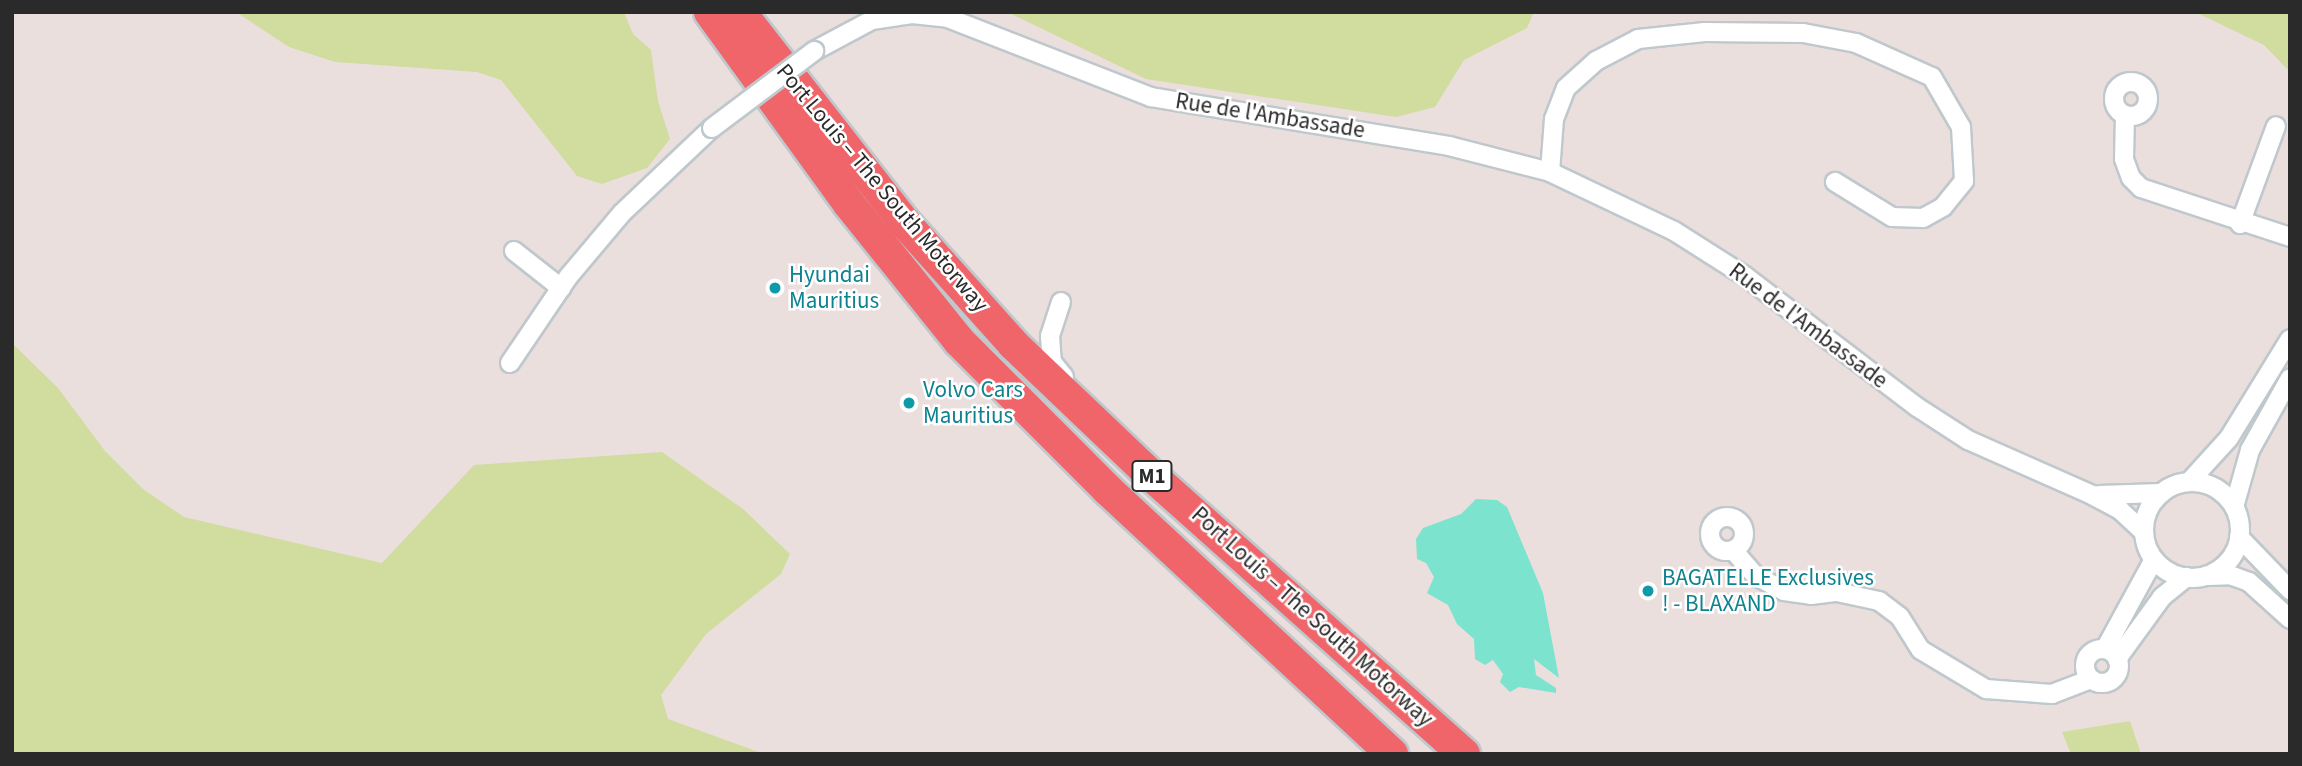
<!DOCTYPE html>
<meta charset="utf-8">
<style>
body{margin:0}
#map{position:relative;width:2302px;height:766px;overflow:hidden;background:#ebdfde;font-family:"Source Sans 3",sans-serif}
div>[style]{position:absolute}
.green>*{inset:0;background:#d1dc9f}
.water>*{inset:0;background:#7be3ce}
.roads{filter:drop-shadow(2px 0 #bfc8cc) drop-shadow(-2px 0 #bfc8cc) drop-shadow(0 2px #bfc8cc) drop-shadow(0 -2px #bfc8cc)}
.street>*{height:18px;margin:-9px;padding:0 9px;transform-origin:9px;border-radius:9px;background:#fff}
.street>.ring{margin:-9px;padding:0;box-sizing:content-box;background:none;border:18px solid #fff;border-radius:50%}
.highway>*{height:32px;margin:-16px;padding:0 16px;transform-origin:16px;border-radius:16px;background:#ef656a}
.bridges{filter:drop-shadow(2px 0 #bfc8cc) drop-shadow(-2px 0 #bfc8cc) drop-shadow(0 2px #bfc8cc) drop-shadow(0 -2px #bfc8cc)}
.street-bridge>*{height:18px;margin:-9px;padding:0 9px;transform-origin:9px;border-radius:9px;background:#fff}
.dots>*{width:19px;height:19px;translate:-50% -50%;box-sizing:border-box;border:4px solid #fff;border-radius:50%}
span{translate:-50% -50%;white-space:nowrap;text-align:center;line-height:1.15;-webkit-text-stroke:5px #fff;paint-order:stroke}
.shield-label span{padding:2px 5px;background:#fff;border:2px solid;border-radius:5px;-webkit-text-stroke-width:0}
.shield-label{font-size:21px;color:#2a2a2a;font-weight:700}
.street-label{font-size:23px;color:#2a2a2a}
.culture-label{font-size:23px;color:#0d838f}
.left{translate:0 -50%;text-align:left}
.frame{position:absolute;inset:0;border:14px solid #2a2a2a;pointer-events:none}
</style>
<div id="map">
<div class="green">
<div style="clip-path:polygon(236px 12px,624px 12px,633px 34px,651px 50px,658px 101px,670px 139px,647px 168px,602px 184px,577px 176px,501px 80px,477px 72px,335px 62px,289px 47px)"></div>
<div style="clip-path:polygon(1007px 12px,1534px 12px,1527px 28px,1464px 60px,1435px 107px,1396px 117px,1146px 79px)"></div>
<div style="clip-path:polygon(2195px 12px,2290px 12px,2290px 72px,2264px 45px)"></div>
<div style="clip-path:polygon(12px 343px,58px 388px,105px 451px,143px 489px,184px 517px,382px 563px,474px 465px,662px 452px,743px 509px,790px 554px,781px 574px,706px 634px,661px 695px,668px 719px,764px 754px,12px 754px)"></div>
<div style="clip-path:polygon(2130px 721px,2141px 754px,2071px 754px,2062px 732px)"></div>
</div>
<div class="water">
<div style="clip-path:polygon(1476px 499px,1497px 500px,1507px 507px,1543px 593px,1559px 678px,1534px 659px,1536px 675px,1556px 688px,1556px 693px,1519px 687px,1510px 692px,1500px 682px,1503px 674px,1493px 660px,1485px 665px,1475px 659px,1474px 639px,1457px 624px,1448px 605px,1427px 593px,1434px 577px,1426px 563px,1417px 559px,1416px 539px,1423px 528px,1461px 514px)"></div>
</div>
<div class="roads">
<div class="street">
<div style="left:814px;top:51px;width:66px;rotate:-28.1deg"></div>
<div style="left:872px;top:20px;width:40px;rotate:-8.5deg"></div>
<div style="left:912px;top:14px;width:36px;rotate:6deg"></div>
<div style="left:948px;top:18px;width:218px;rotate:21.3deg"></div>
<div style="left:1151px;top:97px;width:302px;rotate:9.3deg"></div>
<div style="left:1449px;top:146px;width:104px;rotate:14.4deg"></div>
<div style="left:1550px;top:172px;width:137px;rotate:25.4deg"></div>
<div style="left:1674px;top:231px;width:84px;rotate:32.4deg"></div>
<div style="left:1745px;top:276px;width:216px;rotate:37.3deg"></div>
<div style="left:1917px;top:407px;width:61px;rotate:32.9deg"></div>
<div style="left:1968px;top:440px;width:136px;rotate:23.9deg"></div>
<div style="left:2092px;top:495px;width:32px;rotate:28deg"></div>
<div style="left:2120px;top:510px;width:33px;rotate:43deg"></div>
<div class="ring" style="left:2114px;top:82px;width:16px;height:16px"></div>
<div style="left:2125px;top:115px;width:44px;rotate:91.3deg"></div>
<div style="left:2124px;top:159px;width:20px;rotate:70deg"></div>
<div style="left:2131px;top:178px;width:14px;rotate:45deg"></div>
<div style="left:2141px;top:188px;width:157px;rotate:18.2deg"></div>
<div style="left:1550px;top:172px;width:53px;rotate:-85.7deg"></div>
<div style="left:1554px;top:119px;width:33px;rotate:-69deg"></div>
<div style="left:1566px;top:88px;width:40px;rotate:-42deg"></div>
<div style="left:1596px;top:61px;width:47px;rotate:-27.6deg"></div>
<div style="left:1638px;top:39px;width:67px;rotate:-6deg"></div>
<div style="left:1705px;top:32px;width:98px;rotate:0.6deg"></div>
<div style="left:1803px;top:33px;width:54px;rotate:10.7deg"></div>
<div style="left:1856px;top:43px;width:83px;rotate:24.1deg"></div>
<div style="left:1932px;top:77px;width:58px;rotate:59.9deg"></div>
<div style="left:1961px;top:127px;width:54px;rotate:86.8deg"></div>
<div style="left:1964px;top:181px;width:33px;rotate:129deg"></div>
<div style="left:1943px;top:207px;width:23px;rotate:151deg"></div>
<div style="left:1923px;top:218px;width:31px;rotate:-178deg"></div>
<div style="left:1892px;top:217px;width:67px;rotate:-148.4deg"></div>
<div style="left:2240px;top:224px;width:104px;rotate:-69.8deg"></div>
<div style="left:514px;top:251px;width:60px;rotate:38.2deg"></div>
<div style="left:1061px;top:302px;width:36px;rotate:108deg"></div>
<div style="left:1050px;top:336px;width:26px;rotate:86deg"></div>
<div style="left:1052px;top:362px;width:19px;rotate:51deg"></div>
<div style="left:510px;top:363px;width:105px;rotate:-55.9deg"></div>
<div style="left:569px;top:276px;width:82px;rotate:-49.9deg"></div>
<div style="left:622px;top:213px;width:124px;rotate:-43.4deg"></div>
<div style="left:2189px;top:482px;width:59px;rotate:-47.7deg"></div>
<div style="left:2229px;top:438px;width:116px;rotate:-58.4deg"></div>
<div class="ring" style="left:2144px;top:482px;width:78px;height:78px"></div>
<div style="left:2099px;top:495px;width:62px;rotate:-1.8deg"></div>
<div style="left:2234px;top:507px;width:59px;rotate:-74.3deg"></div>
<div style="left:2250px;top:450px;width:82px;rotate:-60.9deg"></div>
<div class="ring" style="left:1710px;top:517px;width:16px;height:16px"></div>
<div style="left:2239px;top:537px;width:74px;rotate:46.1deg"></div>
<div style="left:1733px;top:550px;width:35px;rotate:49deg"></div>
<div style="left:1756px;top:576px;width:32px;rotate:28deg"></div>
<div style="left:1784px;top:591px;width:27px;rotate:8deg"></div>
<div style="left:1811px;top:595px;width:26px;rotate:-7deg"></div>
<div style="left:1837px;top:592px;width:43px;rotate:12.1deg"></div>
<div style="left:1879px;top:601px;width:26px;rotate:37deg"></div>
<div style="left:1900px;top:617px;width:39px;rotate:58deg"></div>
<div style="left:1921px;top:650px;width:76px;rotate:31deg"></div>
<div style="left:1986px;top:689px;width:66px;rotate:4.3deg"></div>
<div style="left:2052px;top:694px;width:42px;rotate:-21deg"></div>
<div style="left:2207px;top:576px;width:23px;rotate:-2deg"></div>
<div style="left:2230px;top:575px;width:20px;rotate:20deg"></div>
<div style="left:2249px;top:582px;width:55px;rotate:42.1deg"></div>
<div class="ring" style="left:2085px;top:649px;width:16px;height:16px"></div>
<div style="left:2105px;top:649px;width:102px;rotate:-61.4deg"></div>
<div style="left:2117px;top:659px;width:77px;rotate:-54deg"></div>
<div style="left:2162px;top:597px;width:32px;rotate:-39deg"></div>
</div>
<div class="highway">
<div style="left:710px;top:12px;width:237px;rotate:54.1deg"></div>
<div style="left:849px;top:204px;width:176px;rotate:51.2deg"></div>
<div style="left:959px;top:341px;width:211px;rotate:45deg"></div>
<div style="left:1108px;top:490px;width:388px;rotate:42.9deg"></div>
<div style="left:740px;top:12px;width:268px;rotate:52deg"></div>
<div style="left:905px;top:223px;width:162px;rotate:48.2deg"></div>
<div style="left:1013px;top:344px;width:180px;rotate:43.6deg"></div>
<div style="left:1143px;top:468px;width:430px;rotate:41.7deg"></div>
</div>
</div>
<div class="bridges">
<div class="street-bridge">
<div style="left:712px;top:128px;width:128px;rotate:-37deg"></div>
</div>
</div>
<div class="dots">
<div style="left:775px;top:288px;background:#0f9aa8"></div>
<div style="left:909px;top:403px;background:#0f9aa8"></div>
<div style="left:1648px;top:591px;background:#0f9aa8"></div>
</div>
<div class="shield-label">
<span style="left:1152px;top:476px">M1</span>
</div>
<div class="street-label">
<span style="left:1270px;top:116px;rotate:9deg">Rue de l'Ambassade</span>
<span style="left:882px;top:188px;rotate:50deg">Port Louis – The South Motorway</span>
<span style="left:1808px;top:326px;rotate:37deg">Rue de l'Ambassade</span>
<span style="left:1312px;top:617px;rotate:42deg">Port Louis – The South Motorway</span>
</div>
<div class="culture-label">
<span class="left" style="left:789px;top:288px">Hyundai<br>Mauritius</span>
<span class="left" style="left:923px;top:403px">Volvo Cars<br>Mauritius</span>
<span class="left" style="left:1662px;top:591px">BAGATELLE Exclusives<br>! - BLAXAND</span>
</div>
<div class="frame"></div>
</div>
